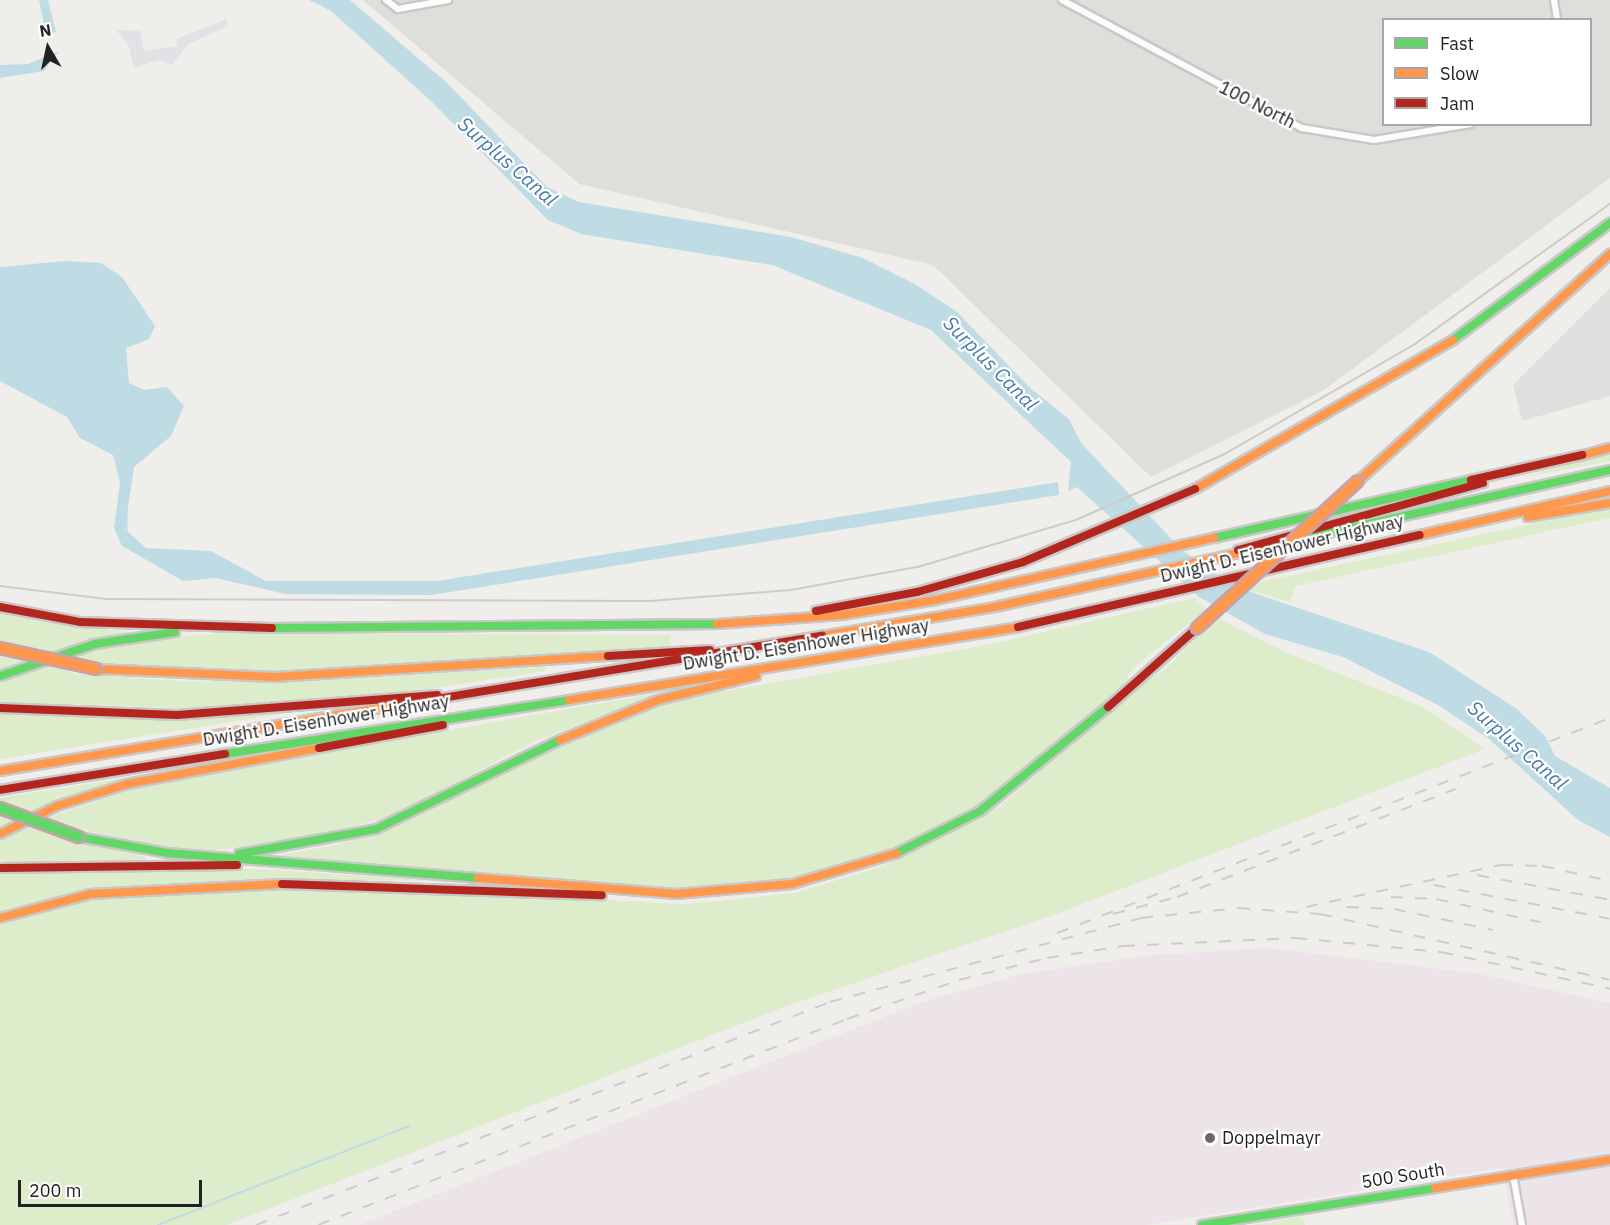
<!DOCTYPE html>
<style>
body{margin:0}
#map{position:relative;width:1610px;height:1225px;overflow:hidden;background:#f0eeeb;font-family:"IBM Plex Sans",sans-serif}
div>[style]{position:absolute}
.industrial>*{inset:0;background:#ede4e9}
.airport>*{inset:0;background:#e0deda}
.grass>*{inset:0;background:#ddeccb}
.parking>*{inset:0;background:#e0dfde}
.plaza>*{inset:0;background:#e2e1e5}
.water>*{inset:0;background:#bfdbe3}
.stream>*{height:1.5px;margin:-0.75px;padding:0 0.75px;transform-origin:0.75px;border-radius:0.75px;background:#bfdbe3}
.roads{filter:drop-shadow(2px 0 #c9c8c7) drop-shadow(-2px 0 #c9c8c7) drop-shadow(0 2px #c9c8c7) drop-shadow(0 -2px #c9c8c7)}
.street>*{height:6px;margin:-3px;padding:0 3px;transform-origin:3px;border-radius:3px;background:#fdfcfc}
.fast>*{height:8px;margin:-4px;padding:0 4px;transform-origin:4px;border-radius:4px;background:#63d668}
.slow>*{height:8px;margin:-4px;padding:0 4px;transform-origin:4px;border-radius:4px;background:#ff974d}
.jam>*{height:8px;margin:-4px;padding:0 4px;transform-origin:4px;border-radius:4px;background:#b3261e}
.tram>*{height:1.5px;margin:-0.75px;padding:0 0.75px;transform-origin:0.75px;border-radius:0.75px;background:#ccc}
.rail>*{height:1.5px;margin-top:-0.75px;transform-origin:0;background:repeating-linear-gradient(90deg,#ccc 0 12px,transparent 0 24px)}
.bridges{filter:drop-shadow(2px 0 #c5a2ac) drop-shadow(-2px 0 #c5a2ac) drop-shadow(0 2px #c5a2ac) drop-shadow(0 -2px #c5a2ac)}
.fast-bridge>*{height:10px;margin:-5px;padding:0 5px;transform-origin:5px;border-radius:5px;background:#63d668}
.slow-bridge>*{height:10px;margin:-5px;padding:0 5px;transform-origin:5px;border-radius:5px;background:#ff974d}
.dots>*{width:16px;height:16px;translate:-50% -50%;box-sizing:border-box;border:3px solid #fff;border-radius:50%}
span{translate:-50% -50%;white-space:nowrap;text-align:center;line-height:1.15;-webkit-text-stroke:4.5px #fff;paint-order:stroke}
.street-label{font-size:18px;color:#222}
.poi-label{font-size:18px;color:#222}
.left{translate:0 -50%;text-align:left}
.water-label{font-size:20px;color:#4a7aab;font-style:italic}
.legend{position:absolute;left:1382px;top:18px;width:210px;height:108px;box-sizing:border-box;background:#fff;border:2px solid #a7a7a7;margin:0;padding:8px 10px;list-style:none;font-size:18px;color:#222}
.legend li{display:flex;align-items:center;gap:12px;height:30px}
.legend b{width:30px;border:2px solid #a7a7a7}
.north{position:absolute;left:18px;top:18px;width:60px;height:60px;-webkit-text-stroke:4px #fff;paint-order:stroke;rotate:351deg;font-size:16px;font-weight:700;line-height:24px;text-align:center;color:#222}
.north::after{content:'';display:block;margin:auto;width:21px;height:27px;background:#222;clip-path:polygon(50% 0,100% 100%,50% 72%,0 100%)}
.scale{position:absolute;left:18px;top:1180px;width:184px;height:27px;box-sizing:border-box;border:3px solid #222;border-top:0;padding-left:8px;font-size:18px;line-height:21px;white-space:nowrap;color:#222;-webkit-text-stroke:4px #fff;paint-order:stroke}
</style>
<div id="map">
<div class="industrial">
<div style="clip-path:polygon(1267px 948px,1475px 973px,1610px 1003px,1610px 1225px,1513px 1225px,1503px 1168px,1147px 1225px,359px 1225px,922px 1002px,1022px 974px,1150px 955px)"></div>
</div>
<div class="airport">
<div style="clip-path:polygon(evenodd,363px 0,1610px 0,1610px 178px,1324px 390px,1151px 477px,933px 265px,579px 184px,363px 0,1384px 20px,1590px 20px,1590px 124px,1384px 124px,1384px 20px)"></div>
</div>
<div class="grass">
<div style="clip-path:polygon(1610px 452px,1610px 461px,1525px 477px,1590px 457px)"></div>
<div style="clip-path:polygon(1610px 507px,1610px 518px,1296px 586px,1290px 602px,1248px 590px,1255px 583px)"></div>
<div style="clip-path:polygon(1194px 598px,1207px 609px,1133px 668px,1124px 684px,1039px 762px,989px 799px,894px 849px,792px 880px,672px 889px,264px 857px,332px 846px,409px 821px,599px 725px,680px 699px,991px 644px)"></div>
<div style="clip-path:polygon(0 613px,37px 621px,130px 632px,43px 655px,0 643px)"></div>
<div style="clip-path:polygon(1216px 617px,1288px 653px,1423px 707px,1485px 749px,1059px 913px,784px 1007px,227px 1225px,0 1225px,0 922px,71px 901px,182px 889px,320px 886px,687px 904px,795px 893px,886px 865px,1000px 806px,1146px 681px,1165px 670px)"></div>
<div style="clip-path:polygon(235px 633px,670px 635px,671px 648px,266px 673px,73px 661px,69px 673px,179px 681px,341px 679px,546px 667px,546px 671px,415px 691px,214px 709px,0 702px,0 679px,82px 650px,157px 637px)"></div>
<div style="clip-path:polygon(0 653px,27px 660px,0 671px)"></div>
<div style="clip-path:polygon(665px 692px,540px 739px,391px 816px,298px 842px,216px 850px,158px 847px,41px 820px,153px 782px)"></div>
<div style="clip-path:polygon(300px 708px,300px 711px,0 759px,0 710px,111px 715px)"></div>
<div style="clip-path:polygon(154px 773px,87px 791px,0 829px,0 798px)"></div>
<div style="clip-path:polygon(24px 826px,145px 857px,146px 860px,0 863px,0 839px)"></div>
<div style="clip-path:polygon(189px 867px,279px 870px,434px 881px,352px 880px,69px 894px,0 914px,0 871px)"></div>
<div style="clip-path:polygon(1302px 1217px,1305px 1225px,1252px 1225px)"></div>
</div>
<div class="parking">
<div style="clip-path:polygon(1610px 288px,1610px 396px,1522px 421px,1513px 385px)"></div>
</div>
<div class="plaza">
<div style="clip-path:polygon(226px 19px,228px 26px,188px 44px,172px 65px,159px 60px,134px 68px,128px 44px,116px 30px,140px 31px,144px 51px,177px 46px,176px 39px)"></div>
</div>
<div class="water">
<div style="clip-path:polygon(39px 0,48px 0,56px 32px,46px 34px)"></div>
<div style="clip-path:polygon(309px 0,350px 0,447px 83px,547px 187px,579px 202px,791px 237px,863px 258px,913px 283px,956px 311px,1030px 388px,1069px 419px,1081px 443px,1183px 551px,1233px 586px,1429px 652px,1517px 709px,1546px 737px,1555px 756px,1610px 788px,1610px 837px,1578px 820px,1489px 739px,1438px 705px,1343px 657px,1265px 634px,1199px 597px,1077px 487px,1068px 491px,1071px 462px,931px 330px,772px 265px,581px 234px,548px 220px,431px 101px,331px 11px)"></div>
<div style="clip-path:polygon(59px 51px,44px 71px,0 78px,0 65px,28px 64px)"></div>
<div style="clip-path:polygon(66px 261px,101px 263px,122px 277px,155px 326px,149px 339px,126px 348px,129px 383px,144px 390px,167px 387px,184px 406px,171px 436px,134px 467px,125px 529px,146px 548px,211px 551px,266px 581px,437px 581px,1052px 483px,1058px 482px,1059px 495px,431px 595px,285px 594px,216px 578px,183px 581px,122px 546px,114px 528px,120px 482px,113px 455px,80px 438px,67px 417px,0 381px,0 267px)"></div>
</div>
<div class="stream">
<div style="left:127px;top:504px;width:28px;rotate:90deg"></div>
<div style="left:158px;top:1225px;width:270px;rotate:-21.5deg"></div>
</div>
<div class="roads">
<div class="street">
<div style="left:386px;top:0;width:15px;rotate:37deg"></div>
<div style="left:398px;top:9px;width:51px;rotate:-10.2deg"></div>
<div style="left:1062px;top:0;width:272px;rotate:28.1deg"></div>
<div style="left:1302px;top:128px;width:73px;rotate:9.5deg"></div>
<div style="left:1374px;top:140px;width:98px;rotate:-9.4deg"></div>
<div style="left:1554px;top:0;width:20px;rotate:81deg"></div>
<div style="left:1513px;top:1175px;width:51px;rotate:79.8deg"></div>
</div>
<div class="fast">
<div style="left:1453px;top:340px;width:196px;rotate:-36.7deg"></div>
<div style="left:1214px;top:538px;width:263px;rotate:-12.7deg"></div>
<div style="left:1261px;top:548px;width:358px;rotate:-12.6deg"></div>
<div style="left:272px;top:628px;width:445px;rotate:-0.5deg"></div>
<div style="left:0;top:676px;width:100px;rotate:-18.6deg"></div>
<div style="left:95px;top:644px;width:81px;rotate:-8.5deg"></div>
<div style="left:225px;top:754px;width:348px;rotate:-8.9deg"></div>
<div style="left:79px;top:837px;width:89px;rotate:10.3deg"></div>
<div style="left:167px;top:853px;width:312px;rotate:4.6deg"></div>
<div style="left:897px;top:853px;width:93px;rotate:-26.8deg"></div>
<div style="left:980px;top:811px;width:165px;rotate:-39.1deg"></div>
<div style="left:239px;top:854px;width:139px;rotate:-10.3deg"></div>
<div style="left:376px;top:829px;width:204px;rotate:-25.8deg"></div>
<div style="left:1202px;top:1225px;width:236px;rotate:-9deg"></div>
</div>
<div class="slow">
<div style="left:1576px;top:457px;width:35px;rotate:-15deg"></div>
<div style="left:1357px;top:482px;width:341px;rotate:-42deg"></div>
<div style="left:1195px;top:489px;width:298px;rotate:-30deg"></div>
<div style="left:1528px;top:517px;width:83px;rotate:-9.7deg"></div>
<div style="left:1420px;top:535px;width:195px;rotate:-13deg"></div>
<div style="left:717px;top:624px;width:125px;rotate:-4.1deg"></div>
<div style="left:842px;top:615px;width:95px;rotate:-9.1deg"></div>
<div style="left:936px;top:600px;width:285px;rotate:-12.6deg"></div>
<div style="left:822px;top:636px;width:175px;rotate:-9.5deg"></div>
<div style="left:995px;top:607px;width:272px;rotate:-12.5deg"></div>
<div style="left:96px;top:669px;width:179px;rotate:2.6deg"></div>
<div style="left:275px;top:677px;width:334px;rotate:-3.6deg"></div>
<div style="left:569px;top:700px;width:455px;rotate:-9.2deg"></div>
<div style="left:560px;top:740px;width:106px;rotate:-22.2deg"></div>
<div style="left:658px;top:700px;width:101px;rotate:-13.8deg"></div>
<div style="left:0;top:771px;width:398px;rotate:-9.4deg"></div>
<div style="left:0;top:834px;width:64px;rotate:-26.2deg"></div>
<div style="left:57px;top:806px;width:73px;rotate:-17.4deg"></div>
<div style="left:127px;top:784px;width:195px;rotate:-10.6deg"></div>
<div style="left:478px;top:878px;width:199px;rotate:4.6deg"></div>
<div style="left:676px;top:894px;width:116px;rotate:-4.9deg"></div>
<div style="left:792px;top:884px;width:109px;rotate:-16.4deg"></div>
<div style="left:0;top:918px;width:93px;rotate:-14.9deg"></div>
<div style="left:90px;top:894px;width:192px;rotate:-3deg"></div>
<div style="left:1435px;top:1188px;width:177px;rotate:-9.1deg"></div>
</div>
<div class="jam">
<div style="left:1471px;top:480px;width:114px;rotate:-12.7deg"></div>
<div style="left:1238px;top:550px;width:254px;rotate:-15.3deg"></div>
<div style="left:0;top:607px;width:81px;rotate:10.6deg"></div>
<div style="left:80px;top:622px;width:192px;rotate:1.8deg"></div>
<div style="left:816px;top:611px;width:103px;rotate:-10.7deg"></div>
<div style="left:917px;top:592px;width:110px;rotate:-15.8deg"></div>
<div style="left:1023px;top:562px;width:187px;rotate:-23deg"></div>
<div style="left:1018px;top:627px;width:412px;rotate:-12.9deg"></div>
<div style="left:608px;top:656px;width:102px;rotate:-3.4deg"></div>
<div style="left:393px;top:706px;width:435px;rotate:-9.3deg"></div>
<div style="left:1108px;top:707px;width:119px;rotate:-41.6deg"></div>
<div style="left:0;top:708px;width:177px;rotate:2.3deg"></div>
<div style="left:177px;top:715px;width:261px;rotate:-4.4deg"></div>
<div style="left:319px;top:748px;width:126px;rotate:-10.5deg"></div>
<div style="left:0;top:790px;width:228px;rotate:-9.1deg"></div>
<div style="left:0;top:868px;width:237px;rotate:-0.7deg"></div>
<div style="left:282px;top:884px;width:320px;rotate:2deg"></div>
</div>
</div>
<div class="tram">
<div style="left:0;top:586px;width:109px;rotate:6.9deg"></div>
<div style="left:108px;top:599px;width:542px;rotate:0.21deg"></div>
<div style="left:650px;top:601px;width:141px;rotate:-4.5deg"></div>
<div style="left:791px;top:590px;width:129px;rotate:-10.3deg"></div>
<div style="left:918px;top:567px;width:165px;rotate:-16.6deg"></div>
<div style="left:1076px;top:520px;width:161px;rotate:-23.9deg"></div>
<div style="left:1223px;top:455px;width:222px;rotate:-30deg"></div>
<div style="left:1415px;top:344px;width:240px;rotate:-35.7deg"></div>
</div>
<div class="rail">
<div style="left:1477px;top:875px;width:135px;rotate:10.6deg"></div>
<div style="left:1434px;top:885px;width:179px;rotate:10.9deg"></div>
<div style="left:1391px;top:897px;width:45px;rotate:2.5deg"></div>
<div style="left:1436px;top:899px;width:107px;rotate:12.5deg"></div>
<div style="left:1306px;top:907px;width:199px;rotate:-12.2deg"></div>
<div style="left:1501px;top:865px;width:41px;rotate:1.4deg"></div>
<div style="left:1542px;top:866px;width:70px;rotate:12.4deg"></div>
<div style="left:1347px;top:907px;width:47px;rotate:2.4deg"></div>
<div style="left:1394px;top:909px;width:101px;rotate:12deg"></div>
<div style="left:1113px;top:914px;width:66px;rotate:-14.9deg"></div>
<div style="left:1177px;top:897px;width:299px;rotate:-21.2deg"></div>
<div style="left:1057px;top:933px;width:593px;rotate:-21.25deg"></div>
<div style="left:256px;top:1225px;width:616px;rotate:-21.23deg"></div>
<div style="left:830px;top:1002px;width:322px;rotate:-15.1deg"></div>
<div style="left:1141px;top:918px;width:98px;rotate:-5.9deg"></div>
<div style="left:1238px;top:908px;width:82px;rotate:4.2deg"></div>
<div style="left:1320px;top:914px;width:297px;rotate:12.8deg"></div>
<div style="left:318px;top:1225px;width:568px;rotate:-21.28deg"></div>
<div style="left:847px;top:1019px;width:119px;rotate:-19.2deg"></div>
<div style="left:959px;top:980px;width:91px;rotate:-14deg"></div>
<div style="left:1047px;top:958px;width:77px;rotate:-9deg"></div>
<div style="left:1123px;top:946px;width:172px;rotate:-2.7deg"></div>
<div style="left:1295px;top:938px;width:147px;rotate:5.5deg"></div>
<div style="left:1441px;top:952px;width:173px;rotate:12.3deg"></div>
</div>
<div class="bridges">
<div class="fast-bridge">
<div style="left:0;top:808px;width:84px;rotate:20.2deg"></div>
</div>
<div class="slow-bridge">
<div style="left:1197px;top:628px;width:217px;rotate:-42.4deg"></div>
<div style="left:0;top:648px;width:98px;rotate:12.3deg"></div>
</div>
</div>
<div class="dots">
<div style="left:1210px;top:1138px;background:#6a6968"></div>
</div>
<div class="street-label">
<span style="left:1257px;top:105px;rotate:27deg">100 North</span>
<span style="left:1282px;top:549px;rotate:-13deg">Dwight D. Eisenhower Highway</span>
<span style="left:806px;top:645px;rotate:-9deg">Dwight D. Eisenhower Highway</span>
<span style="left:326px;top:721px;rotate:-9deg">Dwight D. Eisenhower Highway</span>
<span style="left:1403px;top:1176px;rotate:-9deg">500 South</span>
</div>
<div class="poi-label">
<span class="left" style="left:1222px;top:1138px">Doppelmayr</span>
</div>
<div class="water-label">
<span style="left:508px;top:161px;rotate:41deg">Surplus Canal</span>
<span style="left:991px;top:363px;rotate:45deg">Surplus Canal</span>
<span style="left:1518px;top:745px;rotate:41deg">Surplus Canal</span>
</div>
<ul class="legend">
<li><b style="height:8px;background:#63d668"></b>Fast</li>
<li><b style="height:8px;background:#ff974d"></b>Slow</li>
<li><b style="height:8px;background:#b3261e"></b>Jam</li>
</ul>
<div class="north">N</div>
<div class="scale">200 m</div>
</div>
